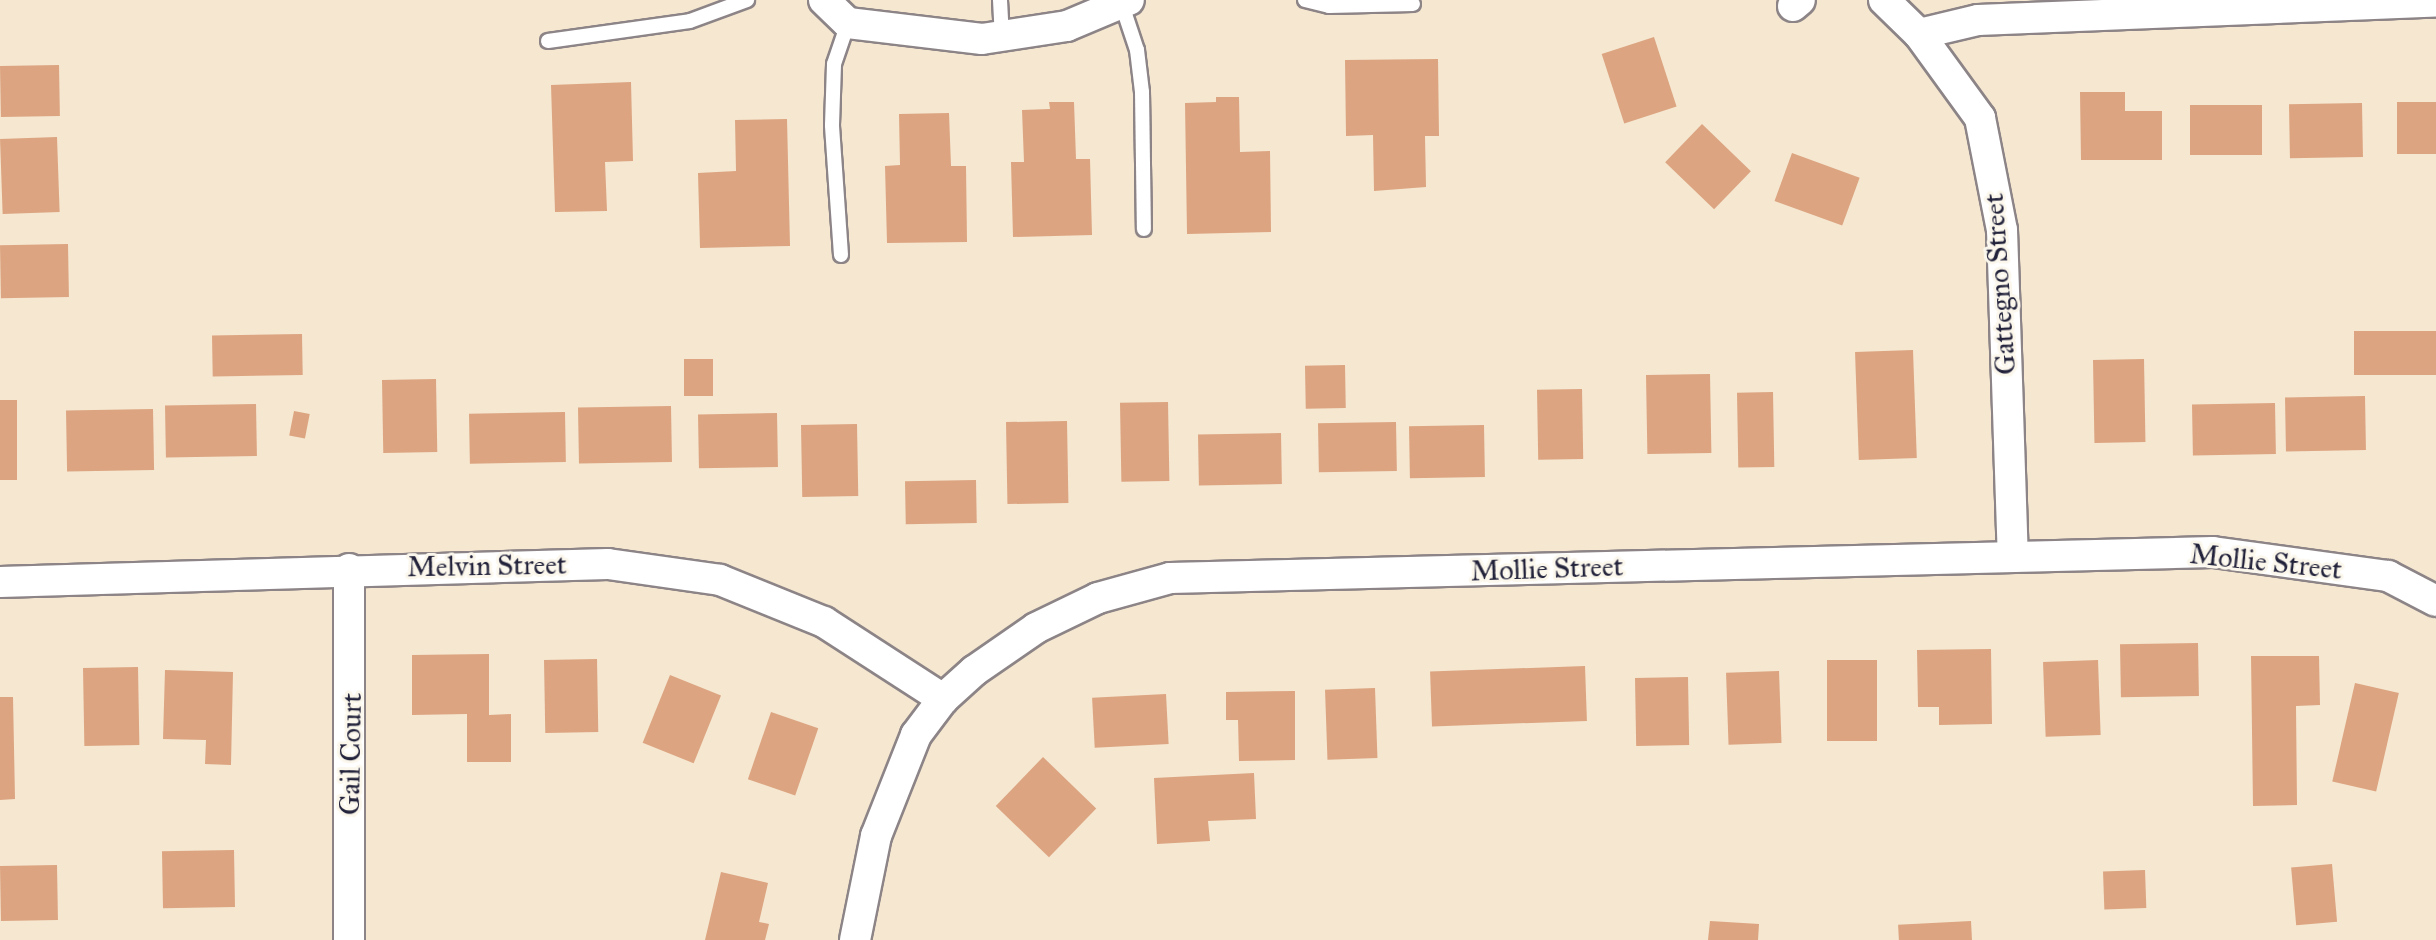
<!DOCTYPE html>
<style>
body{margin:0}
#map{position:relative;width:2436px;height:940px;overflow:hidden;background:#f5e7d0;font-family:"IM FELL Great Primer",serif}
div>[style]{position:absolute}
.building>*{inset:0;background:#dca480;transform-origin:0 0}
.roads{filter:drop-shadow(2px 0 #8c8486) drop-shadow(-2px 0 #8c8486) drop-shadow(0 2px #8c8486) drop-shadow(0 -2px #8c8486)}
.service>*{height:14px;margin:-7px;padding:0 7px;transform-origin:7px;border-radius:7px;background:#fff}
.minor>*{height:30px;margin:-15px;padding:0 15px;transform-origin:15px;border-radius:15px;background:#fff}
span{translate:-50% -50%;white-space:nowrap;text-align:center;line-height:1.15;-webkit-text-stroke:6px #fbf7ec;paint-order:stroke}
.street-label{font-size:28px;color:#22223b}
</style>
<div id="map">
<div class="building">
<div style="left:1654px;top:37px;width:73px;height:55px;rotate:72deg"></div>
<div style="clip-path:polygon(1438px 59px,1439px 136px,1425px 136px,1426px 187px,1374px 191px,1373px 135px,1346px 136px,1345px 60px)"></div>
<div style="left:59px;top:65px;width:51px;height:59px;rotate:89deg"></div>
<div style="clip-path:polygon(631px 82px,633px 161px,605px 162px,607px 211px,555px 212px,551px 85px)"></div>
<div style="clip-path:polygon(2080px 92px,2125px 92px,2125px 111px,2162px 111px,2162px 160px,2081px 160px)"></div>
<div style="clip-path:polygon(1216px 97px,1239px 97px,1240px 152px,1270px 151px,1271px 232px,1187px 234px,1185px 103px,1216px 102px)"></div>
<div style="clip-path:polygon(1049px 102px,1074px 102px,1076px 159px,1090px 159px,1092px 235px,1013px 237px,1011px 162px,1024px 162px,1022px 110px,1050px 109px)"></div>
<div style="left:2436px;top:102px;width:52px;height:39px;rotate:90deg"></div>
<div style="left:2362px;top:103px;width:54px;height:73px;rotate:89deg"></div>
<div style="left:2262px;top:105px;width:50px;height:72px;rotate:90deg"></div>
<div style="clip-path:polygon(949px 113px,951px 166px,966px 166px,967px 242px,887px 243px,885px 166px,900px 165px,899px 114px)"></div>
<div style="clip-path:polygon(787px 119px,790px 246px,700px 248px,698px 173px,736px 171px,735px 120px)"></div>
<div style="left:1702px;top:124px;width:68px;height:53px;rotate:44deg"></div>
<div style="left:57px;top:137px;width:75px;height:57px;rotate:88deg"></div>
<div style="left:1792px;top:153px;width:72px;height:51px;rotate:20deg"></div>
<div style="left:68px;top:244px;width:53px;height:68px;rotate:89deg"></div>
<div style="left:2436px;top:331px;width:44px;height:82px;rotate:90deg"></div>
<div style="left:302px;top:334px;width:41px;height:90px;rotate:89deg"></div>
<div style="left:1913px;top:350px;width:108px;height:58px;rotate:88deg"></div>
<div style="left:684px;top:359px;width:29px;height:37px"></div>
<div style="left:2144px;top:359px;width:83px;height:51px;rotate:89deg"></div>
<div style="left:1345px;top:365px;width:43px;height:40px;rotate:89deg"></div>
<div style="left:1710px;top:374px;width:79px;height:64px;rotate:89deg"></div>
<div style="left:436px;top:379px;width:73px;height:54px;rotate:89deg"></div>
<div style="left:1582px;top:389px;width:70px;height:45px;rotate:89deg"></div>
<div style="left:1773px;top:392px;width:75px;height:36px;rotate:89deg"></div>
<div style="left:2365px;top:396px;width:54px;height:80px;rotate:89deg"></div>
<div style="left:0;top:400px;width:17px;height:80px"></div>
<div style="left:1168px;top:402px;width:79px;height:48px;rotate:89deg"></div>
<div style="left:2275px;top:403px;width:51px;height:83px;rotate:89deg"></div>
<div style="left:256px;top:404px;width:52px;height:91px;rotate:89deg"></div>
<div style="left:671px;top:406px;width:56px;height:93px;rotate:89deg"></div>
<div style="left:153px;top:409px;width:61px;height:87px;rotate:89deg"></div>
<div style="left:294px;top:411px;width:16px;height:25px;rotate:11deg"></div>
<div style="left:565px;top:412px;width:50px;height:96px;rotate:89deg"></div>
<div style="left:777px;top:413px;width:54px;height:79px;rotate:89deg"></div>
<div style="left:1067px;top:421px;width:82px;height:61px;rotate:89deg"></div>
<div style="left:1396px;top:422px;width:49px;height:78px;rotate:89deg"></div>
<div style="left:857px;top:424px;width:72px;height:56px;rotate:89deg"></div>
<div style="left:1484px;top:425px;width:52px;height:75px;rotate:89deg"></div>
<div style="left:1281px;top:433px;width:51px;height:83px;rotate:89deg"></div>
<div style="left:976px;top:480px;width:43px;height:71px;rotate:89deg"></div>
<div style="left:2198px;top:643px;width:53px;height:78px;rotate:89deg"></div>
<div style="clip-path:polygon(1991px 649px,1992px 724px,1939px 725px,1939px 707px,1918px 707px,1917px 650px)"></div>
<div style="clip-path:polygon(489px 654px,489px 715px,511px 714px,511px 762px,467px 762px,467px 714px,412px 715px,412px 655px)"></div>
<div style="clip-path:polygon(2251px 656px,2319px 656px,2320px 705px,2296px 706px,2297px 805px,2253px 806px)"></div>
<div style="left:597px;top:659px;width:73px;height:53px;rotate:89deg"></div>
<div style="left:1827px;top:660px;width:50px;height:81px"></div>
<div style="left:2098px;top:660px;width:75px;height:55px;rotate:88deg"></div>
<div style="left:1585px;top:666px;width:55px;height:155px;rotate:88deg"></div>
<div style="left:138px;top:667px;width:78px;height:55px;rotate:89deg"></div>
<div style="clip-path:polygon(165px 670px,233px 672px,231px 765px,205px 764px,206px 740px,163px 739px)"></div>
<div style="left:1779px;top:671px;width:72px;height:53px;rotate:88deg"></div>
<div style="left:670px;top:675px;width:55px;height:73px;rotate:22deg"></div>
<div style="left:1688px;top:677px;width:68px;height:53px;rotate:89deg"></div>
<div style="left:2355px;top:683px;width:45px;height:101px;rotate:13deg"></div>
<div style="left:1375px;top:688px;width:70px;height:50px;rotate:88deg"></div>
<div style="clip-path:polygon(1295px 691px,1295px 760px,1239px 761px,1238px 720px,1226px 720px,1226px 692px)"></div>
<div style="left:1166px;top:694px;width:50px;height:74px;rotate:87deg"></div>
<div style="clip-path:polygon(0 697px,13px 697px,15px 799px,0 800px)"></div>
<div style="left:771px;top:712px;width:50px;height:71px;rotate:19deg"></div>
<div style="left:1043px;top:757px;width:74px;height:68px;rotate:44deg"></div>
<div style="clip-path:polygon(1254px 773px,1256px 819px,1208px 821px,1210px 841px,1157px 844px,1154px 778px)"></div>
<div style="left:234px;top:850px;width:57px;height:72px;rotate:89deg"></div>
<div style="left:2332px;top:864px;width:58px;height:41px;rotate:85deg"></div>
<div style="left:57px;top:865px;width:55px;height:57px;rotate:89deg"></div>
<div style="left:2145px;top:870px;width:38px;height:42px;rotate:88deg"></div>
<div style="clip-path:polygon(721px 872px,768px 883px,759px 922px,769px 924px,765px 940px,705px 940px)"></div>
<div style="clip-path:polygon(1710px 921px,1759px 924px,1758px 940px,1708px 940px)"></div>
<div style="left:1971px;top:921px;width:19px;height:73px;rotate:87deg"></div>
</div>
<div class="roads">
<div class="service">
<div style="left:1000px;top:0;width:36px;rotate:87deg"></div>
<div style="left:1305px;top:0;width:25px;rotate:14deg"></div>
<div style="left:1329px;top:6px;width:84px;rotate:-1.4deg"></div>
<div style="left:1122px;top:5px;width:47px;rotate:71.6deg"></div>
<div style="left:1137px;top:50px;width:42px;rotate:83.2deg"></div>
<div style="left:1142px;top:92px;width:137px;rotate:89.2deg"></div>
<div style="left:548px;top:41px;width:143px;rotate:-8deg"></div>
<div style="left:690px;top:21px;width:61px;rotate:-20.2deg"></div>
<div style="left:841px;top:255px;width:130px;rotate:-94deg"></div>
<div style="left:832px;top:125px;width:61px;rotate:-88.1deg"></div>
<div style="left:834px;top:64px;width:43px;rotate:-71.1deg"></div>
</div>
<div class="minor">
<div style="left:824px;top:0;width:33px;rotate:44deg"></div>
<div style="left:848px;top:23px;width:135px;rotate:6.8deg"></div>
<div style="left:982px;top:39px;width:86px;rotate:-8.7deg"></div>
<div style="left:1067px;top:26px;width:67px;rotate:-22.8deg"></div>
<div style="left:1884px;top:0;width:49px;rotate:44.2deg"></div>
<div style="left:1919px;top:34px;width:104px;rotate:54deg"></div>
<div style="left:1980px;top:118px;width:114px;rotate:78.9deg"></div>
<div style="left:2002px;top:230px;width:326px;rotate:88.1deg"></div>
<div style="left:1793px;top:6px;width:9px;rotate:-41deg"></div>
<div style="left:1919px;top:34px;width:61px;rotate:-13.3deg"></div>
<div style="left:1978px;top:20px;width:458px;rotate:-2.3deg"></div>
<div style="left:0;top:582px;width:608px;rotate:-1.7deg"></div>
<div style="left:608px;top:564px;width:113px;rotate:8.1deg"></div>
<div style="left:720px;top:580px;width:112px;rotate:22deg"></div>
<div style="left:824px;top:622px;width:142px;rotate:32.9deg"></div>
<div style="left:349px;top:940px;width:371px;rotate:-90deg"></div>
<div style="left:855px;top:940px;width:106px;rotate:-78.6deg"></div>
<div style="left:876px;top:836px;width:109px;rotate:-68.4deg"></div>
<div style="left:916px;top:735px;width:45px;rotate:-53.1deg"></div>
<div style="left:943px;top:699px;width:42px;rotate:-42.1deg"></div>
<div style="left:974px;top:671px;width:75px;rotate:-34.7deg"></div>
<div style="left:1036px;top:628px;width:69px;rotate:-25.8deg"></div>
<div style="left:1098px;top:598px;width:75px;rotate:-15.5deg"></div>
<div style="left:1170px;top:578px;width:1043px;rotate:-1.43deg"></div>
<div style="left:2213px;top:552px;width:177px;rotate:7.8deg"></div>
<div style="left:2388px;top:576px;width:54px;rotate:27.5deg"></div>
</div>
</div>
<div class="street-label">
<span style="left:2000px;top:284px;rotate:-94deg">Gattegno Street</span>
<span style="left:2266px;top:562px;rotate:6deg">Mollie Street</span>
<span style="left:487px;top:566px;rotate:-1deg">Melvin Street</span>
<span style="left:1547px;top:569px;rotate:-2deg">Mollie Street</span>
<span style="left:351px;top:754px;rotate:-89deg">Gail Court</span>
</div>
</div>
